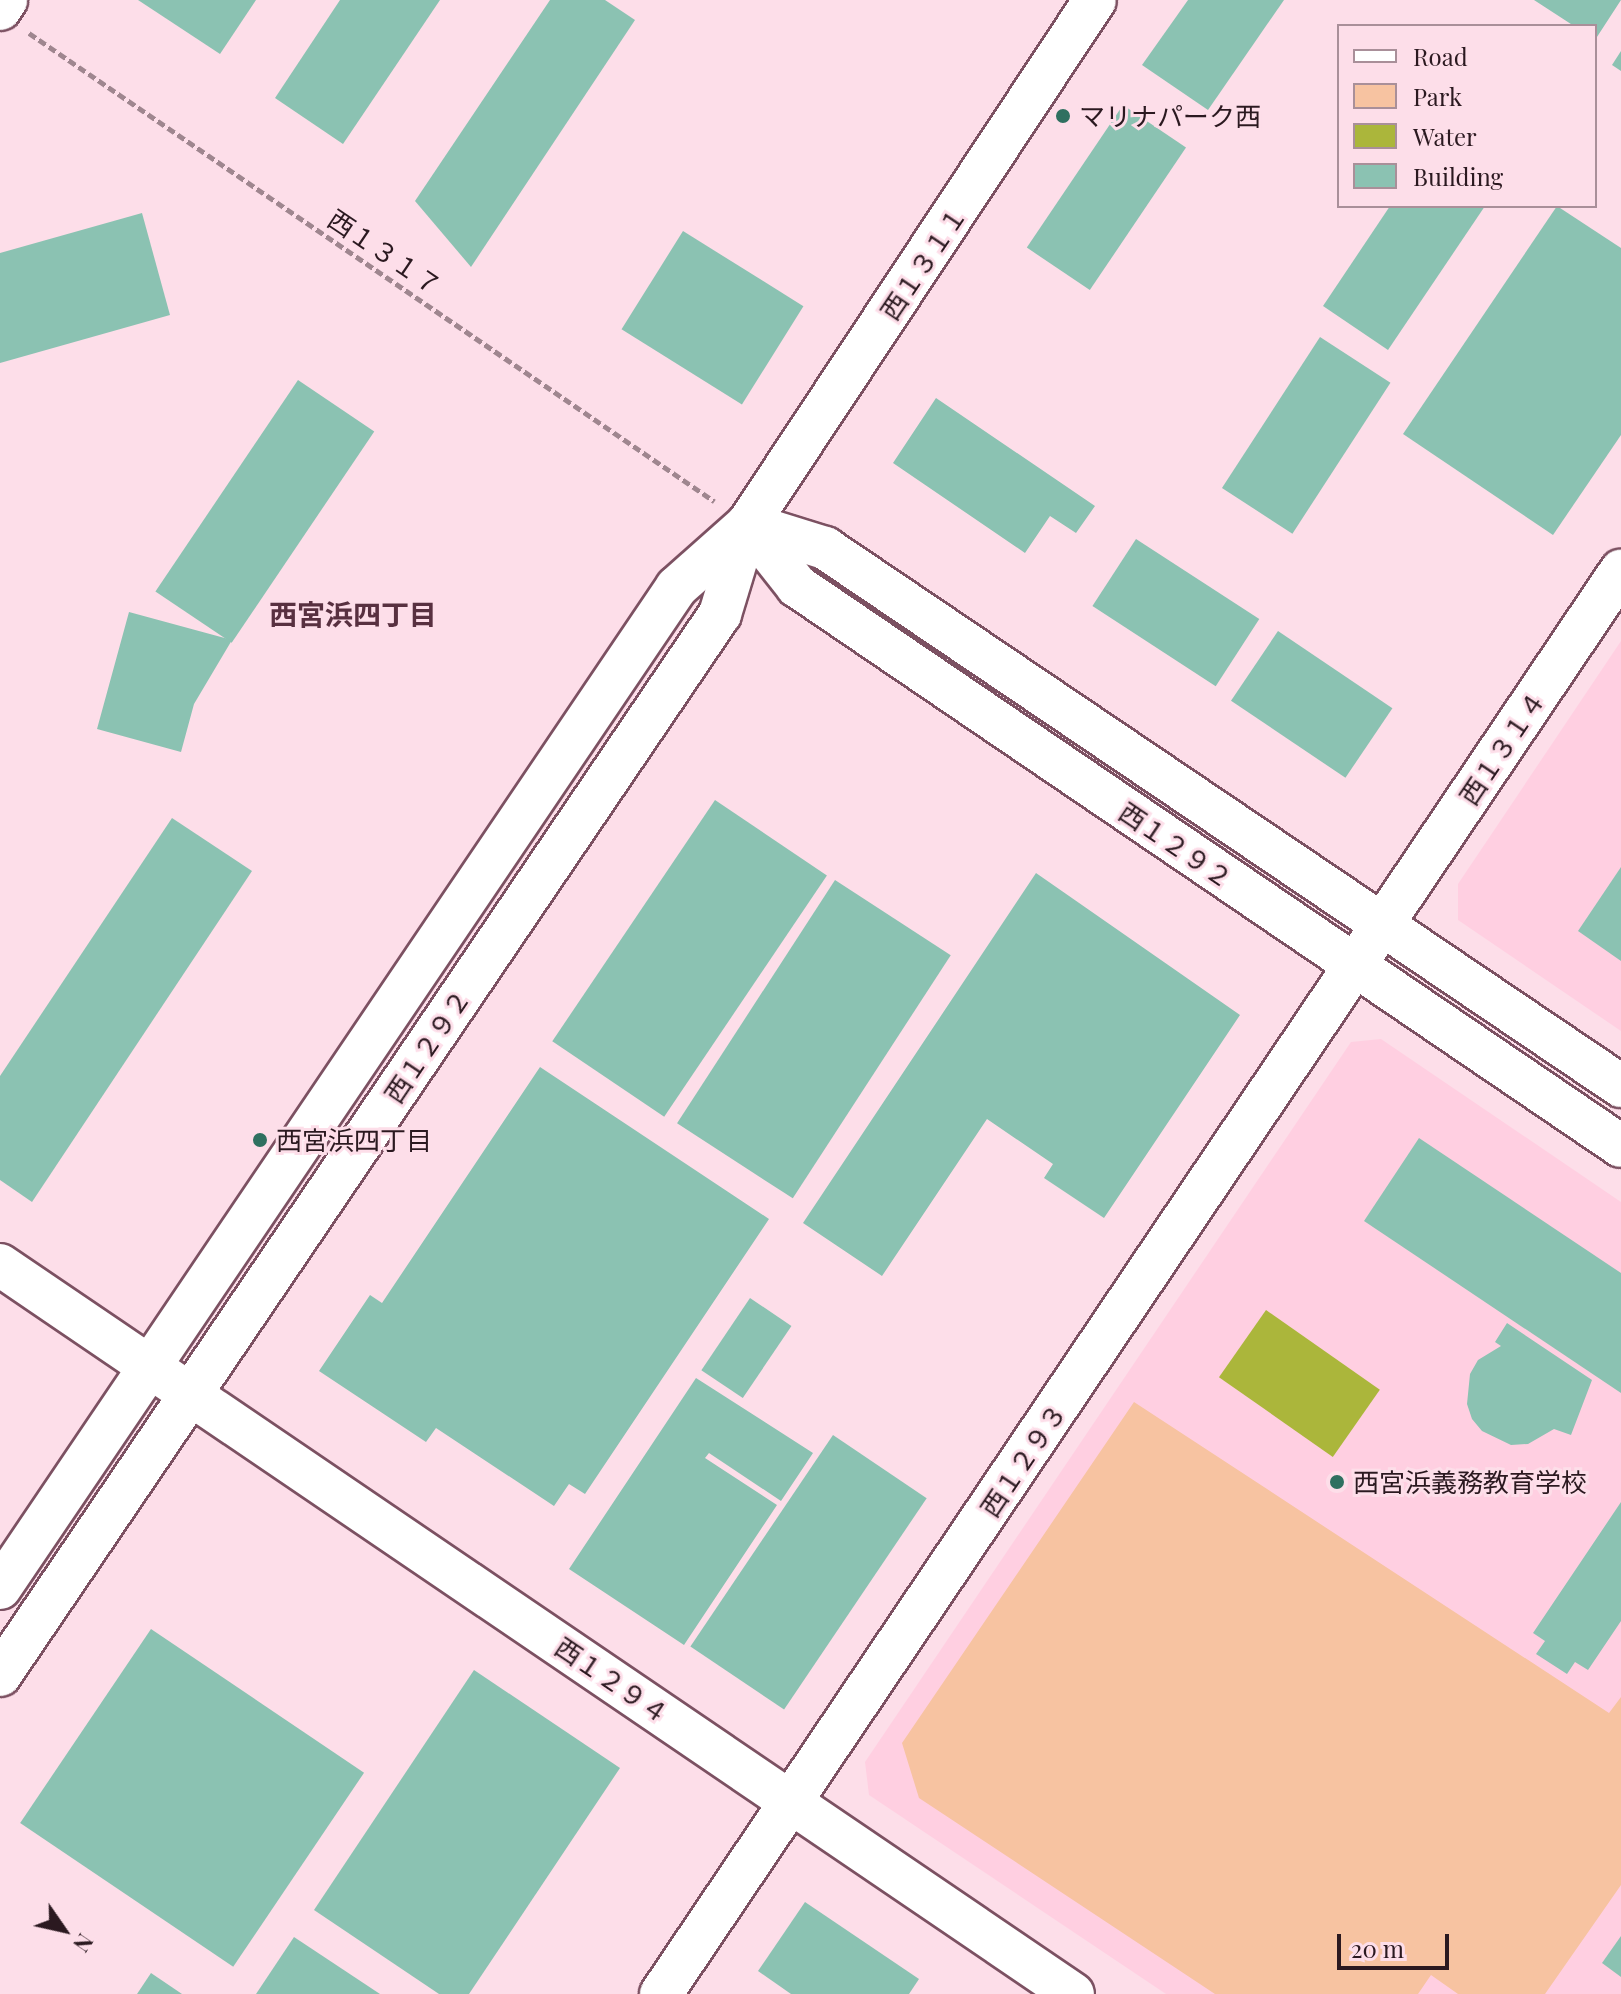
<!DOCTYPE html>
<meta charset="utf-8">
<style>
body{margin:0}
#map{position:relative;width:1621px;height:1994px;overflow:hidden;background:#fddee9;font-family:"Playfair Display","Noto Sans JP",serif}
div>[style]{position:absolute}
.built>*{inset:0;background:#ffcfe1}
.green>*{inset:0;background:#f7c3a1}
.water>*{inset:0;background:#abb63b;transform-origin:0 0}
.building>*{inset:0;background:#8bc2b2;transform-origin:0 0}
.path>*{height:5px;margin-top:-2.5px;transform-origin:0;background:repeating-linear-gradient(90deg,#9f868f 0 8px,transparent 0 12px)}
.roads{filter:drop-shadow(2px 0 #7c5162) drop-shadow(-2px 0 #7c5162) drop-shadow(0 2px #7c5162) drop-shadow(0 -2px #7c5162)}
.minor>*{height:42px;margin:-21px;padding:0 21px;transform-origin:21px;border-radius:21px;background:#fff}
.dots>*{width:22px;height:22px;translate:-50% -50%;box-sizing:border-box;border:4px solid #fddee9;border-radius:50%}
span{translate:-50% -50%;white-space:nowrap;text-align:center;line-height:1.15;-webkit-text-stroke:6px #fddee9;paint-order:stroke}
.poi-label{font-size:26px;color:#2b1920}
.left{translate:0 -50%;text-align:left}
.street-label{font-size:26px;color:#2b1920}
.neighbourhood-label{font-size:28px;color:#583040;font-weight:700}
.legend{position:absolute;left:1337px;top:24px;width:260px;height:184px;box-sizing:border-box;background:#fddee9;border:2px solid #a98f99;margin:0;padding:10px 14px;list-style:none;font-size:24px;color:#2b1920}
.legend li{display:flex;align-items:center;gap:16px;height:40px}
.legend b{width:40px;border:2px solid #a98f99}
.north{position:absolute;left:24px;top:1890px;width:80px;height:80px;-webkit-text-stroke:6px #fddee9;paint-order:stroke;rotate:124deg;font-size:22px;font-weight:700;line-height:32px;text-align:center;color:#2b1920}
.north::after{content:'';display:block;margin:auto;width:28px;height:36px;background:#2b1920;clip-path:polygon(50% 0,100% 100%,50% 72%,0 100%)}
.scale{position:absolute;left:1337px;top:1934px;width:112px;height:36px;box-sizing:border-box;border:4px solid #2b1920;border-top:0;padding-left:10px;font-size:24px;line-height:28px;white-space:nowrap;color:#2b1920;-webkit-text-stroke:6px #fddee9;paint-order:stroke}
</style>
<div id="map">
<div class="built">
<div style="clip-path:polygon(1621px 641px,1621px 1031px,1458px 920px,1458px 884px)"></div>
<div style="clip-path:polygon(1381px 1039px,1621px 1202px,1621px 1994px,1166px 1994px,869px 1795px,865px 1762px,1351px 1042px)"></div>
</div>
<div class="green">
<div style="clip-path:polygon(1134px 1402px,1609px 1713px,1621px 1697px,1621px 1885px,1545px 1994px,1458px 1994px,1431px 1975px,1418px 1994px,1215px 1994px,919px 1798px,902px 1743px)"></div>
</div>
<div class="water">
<div style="left:1266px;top:1310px;width:139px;height:82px;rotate:35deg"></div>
</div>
<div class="building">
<div style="clip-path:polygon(138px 0,256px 0,220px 54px)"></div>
<div style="clip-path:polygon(340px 0,440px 0,343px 144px,275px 98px)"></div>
<div style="clip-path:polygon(550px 0,605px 0,635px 20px,471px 267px,415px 201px)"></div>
<div style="clip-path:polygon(1188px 0,1284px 0,1208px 110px,1142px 65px)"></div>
<div style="clip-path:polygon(1534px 0,1621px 0,1595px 40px,1595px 26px,1574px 26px)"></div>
<div style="clip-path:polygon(1621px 51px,1621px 71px,1612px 65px)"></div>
<div style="left:1123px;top:105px;width:76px;height:172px;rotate:34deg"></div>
<div style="clip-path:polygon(1390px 206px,1485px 206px,1388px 350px,1323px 306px)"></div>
<div style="clip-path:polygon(1557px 206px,1621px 248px,1621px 435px,1553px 535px,1403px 434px)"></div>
<div style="clip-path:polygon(142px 213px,170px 315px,0 363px,0 253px)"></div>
<div style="left:683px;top:231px;width:142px;height:116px;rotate:32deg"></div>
<div style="left:1320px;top:337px;width:84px;height:180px;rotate:33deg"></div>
<div style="left:298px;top:380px;width:92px;height:255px;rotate:34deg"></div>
<div style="clip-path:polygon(936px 398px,1095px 506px,1076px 533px,1050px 516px,1025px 553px,893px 463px)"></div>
<div style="left:1136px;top:539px;width:147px;height:80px;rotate:33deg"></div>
<div style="clip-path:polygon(129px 612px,232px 640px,194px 704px,181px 752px,97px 729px)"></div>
<div style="left:1278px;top:631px;width:138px;height:84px;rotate:34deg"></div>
<div style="left:715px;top:800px;width:135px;height:291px;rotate:34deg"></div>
<div style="clip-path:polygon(172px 818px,252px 871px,32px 1202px,0 1180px,0 1076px)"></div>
<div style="clip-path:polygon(1621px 867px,1621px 961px,1578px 931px)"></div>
<div style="clip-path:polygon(1036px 873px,1240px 1015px,1104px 1218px,1044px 1178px,1053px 1164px,987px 1119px,882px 1276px,803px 1223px)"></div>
<div style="left:835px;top:880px;width:138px;height:290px;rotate:33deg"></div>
<div style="clip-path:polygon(540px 1067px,769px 1219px,585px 1494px,569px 1484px,554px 1506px,436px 1428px,426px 1442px,319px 1371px,370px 1295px,382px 1303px)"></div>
<div style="clip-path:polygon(1419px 1138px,1621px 1273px,1621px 1393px,1364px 1221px)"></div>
<div style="left:750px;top:1298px;width:50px;height:87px;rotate:34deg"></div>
<div style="clip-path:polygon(1507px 1323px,1592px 1380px,1571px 1435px,1554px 1429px,1528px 1444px,1511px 1445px,1482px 1431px,1472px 1419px,1467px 1404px,1470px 1374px,1478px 1360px,1501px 1346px,1495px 1342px)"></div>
<div style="clip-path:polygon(696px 1378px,813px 1453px,781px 1501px,709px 1453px,705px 1458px,777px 1505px,684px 1645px,569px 1569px)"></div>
<div style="left:833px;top:1435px;width:113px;height:255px;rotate:34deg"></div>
<div style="clip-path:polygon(1621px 1502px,1621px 1621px,1588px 1670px,1575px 1662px,1567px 1674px,1536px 1654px,1545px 1641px,1533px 1633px)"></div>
<div style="left:151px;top:1629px;width:257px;height:234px;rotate:34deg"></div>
<div style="clip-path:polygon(474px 1670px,620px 1768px,469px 1994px,439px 1994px,314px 1910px)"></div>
<div style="clip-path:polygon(805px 1902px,919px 1979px,909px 1994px,791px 1994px,758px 1971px)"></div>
<div style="clip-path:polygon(1621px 1936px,1621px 1977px,1602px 1963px)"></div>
<div style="clip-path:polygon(294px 1937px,380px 1994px,256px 1994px)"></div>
<div style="clip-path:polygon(151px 1973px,182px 1994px,137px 1994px)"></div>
</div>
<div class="path">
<div style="left:29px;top:33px;width:830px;rotate:34.34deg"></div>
</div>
<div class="roads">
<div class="minor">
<div style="left:0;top:9px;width:11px;rotate:-56deg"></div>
<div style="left:748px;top:524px;width:79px;rotate:51.7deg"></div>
<div style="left:797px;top:586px;width:996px;rotate:34.2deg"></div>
<div style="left:748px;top:524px;width:81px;rotate:17.3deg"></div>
<div style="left:825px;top:548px;width:961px;rotate:34.05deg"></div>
<div style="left:0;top:1265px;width:1297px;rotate:34.19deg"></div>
<div style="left:0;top:1588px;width:1208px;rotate:-55.93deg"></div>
<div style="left:677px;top:587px;width:95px;rotate:-41.6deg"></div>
<div style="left:748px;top:524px;width:628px;rotate:-56.49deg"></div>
<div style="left:0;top:1675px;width:1282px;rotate:-55.84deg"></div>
<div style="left:720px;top:614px;width:93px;rotate:-73.1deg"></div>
<div style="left:661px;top:1994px;width:1717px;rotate:-56deg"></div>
</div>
</div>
<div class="dots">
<div style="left:1063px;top:116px;background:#2f7060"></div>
<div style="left:260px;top:1140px;background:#2f7060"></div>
<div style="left:1337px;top:1482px;background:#2f7060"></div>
</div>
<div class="poi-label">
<span class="left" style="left:1079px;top:116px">マリナパーク西</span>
<span class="left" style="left:276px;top:1140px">西宮浜四丁目</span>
<span class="left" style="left:1353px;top:1482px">西宮浜義務教育学校</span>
</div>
<div class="street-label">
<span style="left:385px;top:252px;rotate:34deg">西１３１７</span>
<span style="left:923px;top:263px;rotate:-56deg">西１３１１</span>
<span style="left:1502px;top:748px;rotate:-56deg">西１３１４</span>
<span style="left:1176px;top:845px;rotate:34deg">西１２９２</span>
<span style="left:427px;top:1046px;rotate:-56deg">西１２９２</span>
<span style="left:1023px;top:1460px;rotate:-56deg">西１２９３</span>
<span style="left:612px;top:1680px;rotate:34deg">西１２９４</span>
</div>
<div class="neighbourhood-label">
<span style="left:353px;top:614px">西宮浜四丁目</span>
</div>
<ul class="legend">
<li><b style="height:10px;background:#fff"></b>Road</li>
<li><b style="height:22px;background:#f7c3a1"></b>Park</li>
<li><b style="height:22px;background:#abb63b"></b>Water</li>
<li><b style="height:22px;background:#8bc2b2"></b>Building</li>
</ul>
<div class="north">N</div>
<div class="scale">20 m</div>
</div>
